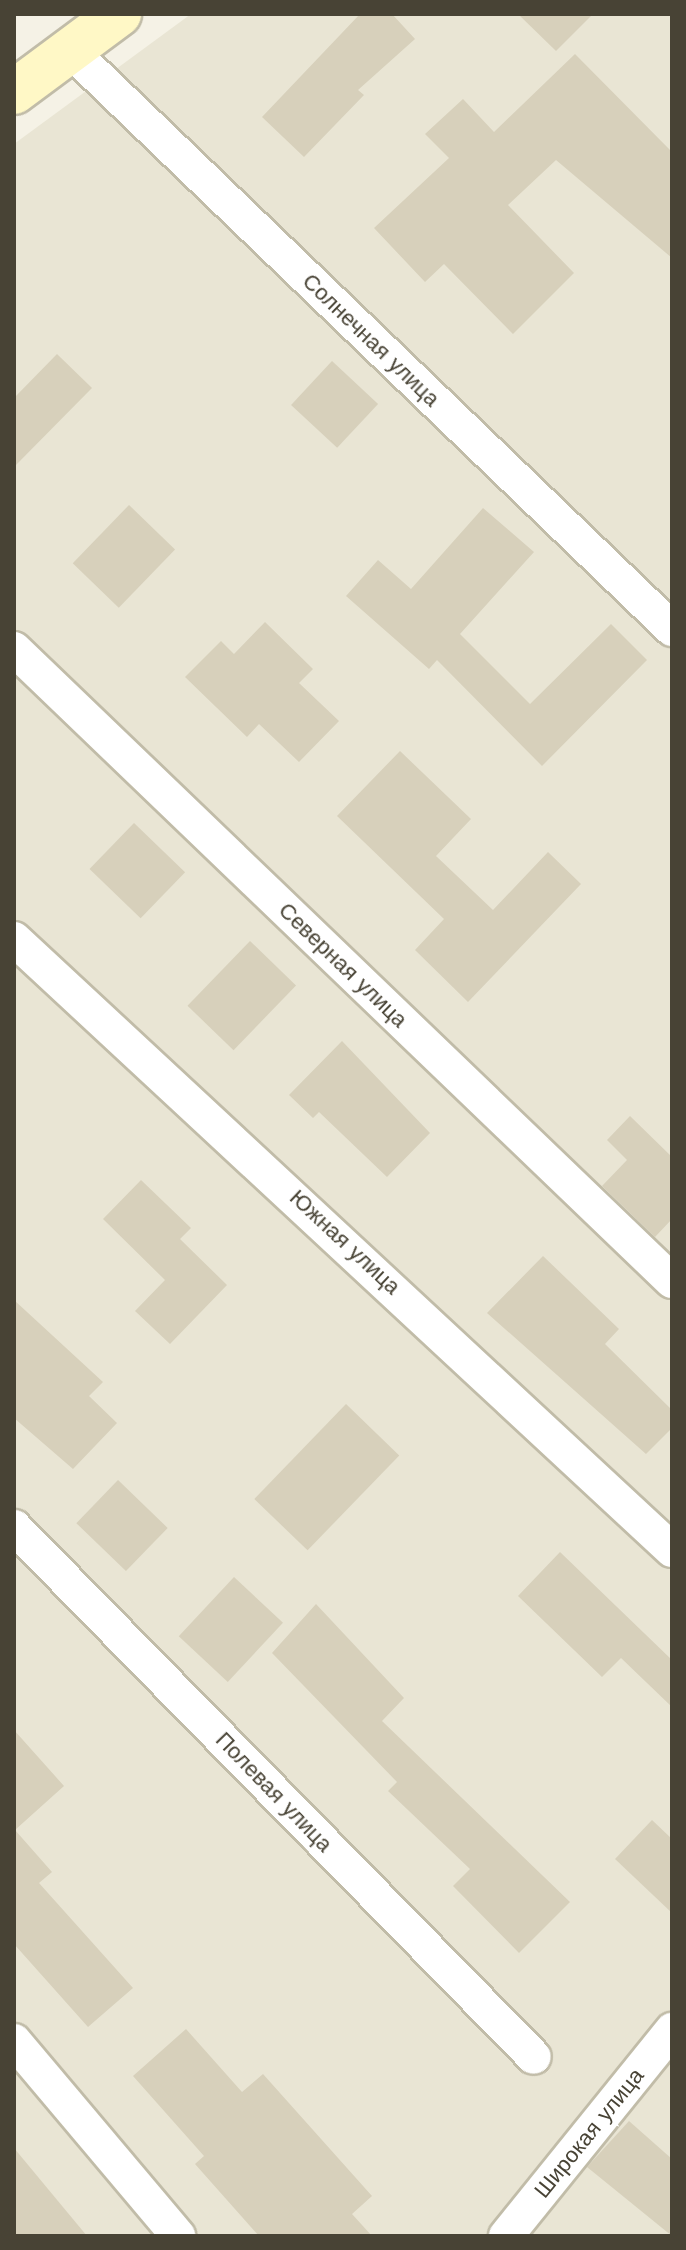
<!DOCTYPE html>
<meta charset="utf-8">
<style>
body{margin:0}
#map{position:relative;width:686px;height:2250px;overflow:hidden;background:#f5f2e6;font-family:"Work Sans",sans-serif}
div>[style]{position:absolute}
.residential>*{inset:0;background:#e9e5d4}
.building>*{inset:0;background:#d7d0bb;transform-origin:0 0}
.roads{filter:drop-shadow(2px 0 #c1bca8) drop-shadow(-2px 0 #c1bca8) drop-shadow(0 2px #c1bca8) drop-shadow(0 -2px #c1bca8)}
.street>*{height:34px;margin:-17px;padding:0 17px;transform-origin:17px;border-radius:17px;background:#fff}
.secondary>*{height:44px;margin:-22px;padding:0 22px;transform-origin:22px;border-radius:22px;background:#fff8c6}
span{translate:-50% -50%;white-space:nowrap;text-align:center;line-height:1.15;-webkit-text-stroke:8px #fff;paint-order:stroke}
.street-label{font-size:22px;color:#484335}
.frame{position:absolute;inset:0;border:16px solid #484335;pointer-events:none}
</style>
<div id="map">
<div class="residential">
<div style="clip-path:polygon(191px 14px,672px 14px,672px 2236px,14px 2236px,14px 144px)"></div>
</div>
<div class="building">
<div style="clip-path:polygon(360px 14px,392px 14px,415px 39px,358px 90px,364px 95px,304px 157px,262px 117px)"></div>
<div style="clip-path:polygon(518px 14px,593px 14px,556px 51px)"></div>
<div style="clip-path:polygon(575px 54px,672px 152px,672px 258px,556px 160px,508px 205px,574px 273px,513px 334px,444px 264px,425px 282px,374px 228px,449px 158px,425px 134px,463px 99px,494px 132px)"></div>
<div style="clip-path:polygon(57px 354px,92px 388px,14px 467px,14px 398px)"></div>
<div style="left:332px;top:361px;width:63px;height:60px;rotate:43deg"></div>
<div style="left:129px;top:505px;width:64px;height:81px;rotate:44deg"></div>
<div style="clip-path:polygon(483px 508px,534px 552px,460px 634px,530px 704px,611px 624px,647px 660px,542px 766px,437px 660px,429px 669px,346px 596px,378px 560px,411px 589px)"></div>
<div style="clip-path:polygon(265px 622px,313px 669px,299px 683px,339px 721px,299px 762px,259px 724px,247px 737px,185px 677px,221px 641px,234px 654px)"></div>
<div style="clip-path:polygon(400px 751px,471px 819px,436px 856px,493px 910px,548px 852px,581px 884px,468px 1002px,415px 950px,444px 919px,337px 816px)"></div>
<div style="left:134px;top:823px;width:71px;height:64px;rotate:44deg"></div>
<div style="left:250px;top:941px;width:64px;height:90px;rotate:44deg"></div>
<div style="clip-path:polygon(342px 1041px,430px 1133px,387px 1177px,319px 1112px,313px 1118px,289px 1095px)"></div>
<div style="clip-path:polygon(630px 1116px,672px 1157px,672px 1219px,655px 1237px,602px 1186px,627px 1160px,607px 1140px)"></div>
<div style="clip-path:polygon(141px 1180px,191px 1228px,180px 1239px,227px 1285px,170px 1344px,135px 1311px,165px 1280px,103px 1219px)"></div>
<div style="clip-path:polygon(543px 1256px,619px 1329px,605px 1344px,672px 1410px,672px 1428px,646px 1454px,487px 1313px)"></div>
<div style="clip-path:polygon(14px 1300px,103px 1382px,89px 1396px,117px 1423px,73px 1469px,14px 1418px)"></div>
<div style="left:346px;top:1404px;width:74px;height:132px;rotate:44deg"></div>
<div style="left:118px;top:1480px;width:69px;height:60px;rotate:44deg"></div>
<div style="clip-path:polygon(560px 1552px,672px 1660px,672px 1707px,621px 1658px,602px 1677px,518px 1596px)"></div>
<div style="left:234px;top:1577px;width:67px;height:81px;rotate:43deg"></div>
<div style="clip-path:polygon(316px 1604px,404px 1698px,382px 1721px,570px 1902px,519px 1953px,453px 1886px,470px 1869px,388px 1791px,397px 1782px,272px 1653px)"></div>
<div style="clip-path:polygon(14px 1730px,64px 1786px,15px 1830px,52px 1872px,39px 1883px,133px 1988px,88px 2027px,14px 1944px)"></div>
<div style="clip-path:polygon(652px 1820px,672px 1839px,672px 1913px,615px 1859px)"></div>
<div style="clip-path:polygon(186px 2029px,242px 2092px,263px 2074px,372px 2196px,352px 2214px,372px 2236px,259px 2236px,195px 2164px,204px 2156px,133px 2076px)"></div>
<div style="clip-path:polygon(629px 2121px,672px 2159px,672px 2236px,587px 2167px)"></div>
<div style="clip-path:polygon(14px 2148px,87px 2236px,14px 2236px)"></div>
</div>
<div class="roads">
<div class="street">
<div style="left:71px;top:51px;width:834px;rotate:43.88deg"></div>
<div style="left:14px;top:649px;width:912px;rotate:43.85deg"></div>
<div style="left:14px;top:939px;width:898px;rotate:42.88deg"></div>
<div style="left:14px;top:1527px;width:742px;rotate:45.55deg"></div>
<div style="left:14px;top:2041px;width:255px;rotate:49.9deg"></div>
<div style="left:506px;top:2236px;width:265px;rotate:-51.1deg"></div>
</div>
<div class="secondary">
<div style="left:14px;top:92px;width:131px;rotate:-36.6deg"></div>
</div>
</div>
<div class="street-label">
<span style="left:371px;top:340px;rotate:44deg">Солнечная улица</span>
<span style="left:343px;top:965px;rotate:44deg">Северная улица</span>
<span style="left:345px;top:1242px;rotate:43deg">Южная улица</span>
<span style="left:274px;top:1792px;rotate:46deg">Полевая улица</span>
<span style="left:589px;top:2133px;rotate:-51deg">Широкая улица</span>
</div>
<div class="frame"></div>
</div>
